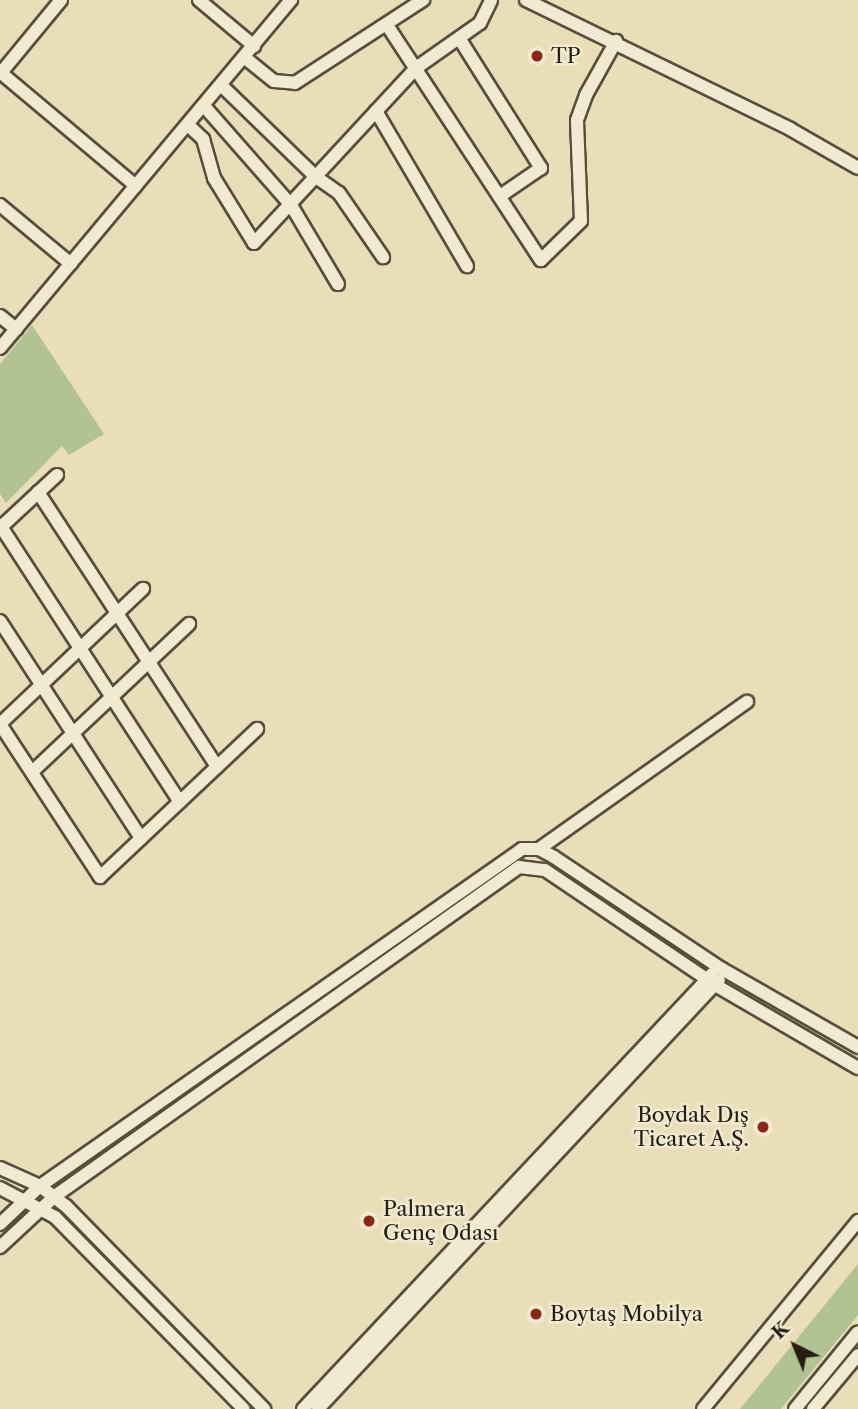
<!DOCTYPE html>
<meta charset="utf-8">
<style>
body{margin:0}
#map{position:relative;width:858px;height:1409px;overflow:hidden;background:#e9deb8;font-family:"Libre Caslon Text",serif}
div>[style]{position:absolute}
.green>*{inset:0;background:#b1c293}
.roads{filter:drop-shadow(2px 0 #574e3e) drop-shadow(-2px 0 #574e3e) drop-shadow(0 2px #574e3e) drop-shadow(0 -2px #574e3e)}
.minor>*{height:12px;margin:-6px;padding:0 6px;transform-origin:6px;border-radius:6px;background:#f1ead1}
.dots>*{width:19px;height:19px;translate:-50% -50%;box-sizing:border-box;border:4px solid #f1ead1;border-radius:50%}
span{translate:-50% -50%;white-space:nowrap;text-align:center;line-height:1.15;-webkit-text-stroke:5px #f1ead1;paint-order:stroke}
.poi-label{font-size:21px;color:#261e15}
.left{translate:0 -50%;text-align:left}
.right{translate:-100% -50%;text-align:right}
.north{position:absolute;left:760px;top:1311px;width:70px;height:70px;-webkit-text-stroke:5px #f1ead1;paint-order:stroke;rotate:317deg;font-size:19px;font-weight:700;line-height:28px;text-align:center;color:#261e15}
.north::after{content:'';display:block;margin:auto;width:24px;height:32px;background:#261e15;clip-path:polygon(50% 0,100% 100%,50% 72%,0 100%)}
</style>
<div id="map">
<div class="green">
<div style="clip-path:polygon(32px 325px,104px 434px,69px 455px,62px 446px,6px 503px,0 494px,0 364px)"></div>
<div style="clip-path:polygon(858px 1264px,858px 1315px,781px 1409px,740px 1409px)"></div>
</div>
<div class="roads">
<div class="minor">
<div style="left:199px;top:0;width:72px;rotate:39.9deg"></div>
<div style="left:526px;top:0;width:294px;rotate:26deg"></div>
<div style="left:790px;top:129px;width:78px;rotate:29.8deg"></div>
<div style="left:387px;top:25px;width:281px;rotate:56.8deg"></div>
<div style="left:541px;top:260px;width:56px;rotate:-44.3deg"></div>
<div style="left:581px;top:221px;width:101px;rotate:-92.3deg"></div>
<div style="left:577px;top:120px;width:27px;rotate:-70deg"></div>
<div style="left:586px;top:95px;width:62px;rotate:-60.9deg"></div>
<div style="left:459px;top:38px;width:154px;rotate:57.8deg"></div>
<div style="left:541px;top:168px;width:50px;rotate:145.7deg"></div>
<div style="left:244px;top:57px;width:38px;rotate:39deg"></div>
<div style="left:274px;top:81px;width:21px;rotate:5deg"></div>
<div style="left:295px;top:83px;width:153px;rotate:-33deg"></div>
<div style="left:0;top:72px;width:177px;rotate:40deg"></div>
<div style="left:0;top:74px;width:96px;rotate:-50.5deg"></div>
<div style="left:221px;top:85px;width:132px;rotate:44.1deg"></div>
<div style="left:316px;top:177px;width:28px;rotate:35deg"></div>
<div style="left:339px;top:193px;width:78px;rotate:55.5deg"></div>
<div style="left:204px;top:106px;width:132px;rotate:48.7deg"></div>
<div style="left:291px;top:205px;width:92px;rotate:59.3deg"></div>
<div style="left:376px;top:111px;width:180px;rotate:59.6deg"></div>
<div style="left:188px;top:125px;width:21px;rotate:43deg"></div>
<div style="left:203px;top:139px;width:41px;rotate:74.2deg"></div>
<div style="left:214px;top:178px;width:76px;rotate:58.4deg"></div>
<div style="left:254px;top:243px;width:238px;rotate:-47.2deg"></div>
<div style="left:416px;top:68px;width:78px;rotate:-35.1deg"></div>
<div style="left:480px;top:23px;width:25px;rotate:-64deg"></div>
<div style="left:0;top:205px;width:92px;rotate:39.7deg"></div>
<div style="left:0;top:316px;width:21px;rotate:39deg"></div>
<div style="left:0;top:348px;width:454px;rotate:-50.1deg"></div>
<div style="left:38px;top:492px;width:328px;rotate:56.9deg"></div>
<div style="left:0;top:525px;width:330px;rotate:57deg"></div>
<div style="left:0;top:528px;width:78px;rotate:-42.9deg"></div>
<div style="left:0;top:621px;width:259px;rotate:57deg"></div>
<div style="left:0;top:724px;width:183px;rotate:56.8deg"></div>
<div style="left:100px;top:877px;width:216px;rotate:-43.3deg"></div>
<div style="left:0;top:724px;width:197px;rotate:-43.4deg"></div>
<div style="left:32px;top:772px;width:216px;rotate:-43.3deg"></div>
<div style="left:539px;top:849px;width:255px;rotate:-35.3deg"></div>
<div style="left:0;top:1168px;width:44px;rotate:24.2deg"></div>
<div style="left:40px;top:1186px;width:33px;rotate:38deg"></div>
<div style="left:66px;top:1206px;width:284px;rotate:45.7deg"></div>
<div style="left:0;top:1188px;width:62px;rotate:27.8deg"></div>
<div style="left:55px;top:1217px;width:269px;rotate:45.5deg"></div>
<div style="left:0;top:1224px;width:55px;rotate:-43.5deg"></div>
<div style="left:40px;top:1186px;width:588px;rotate:-34.96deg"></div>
<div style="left:522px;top:849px;width:17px"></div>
<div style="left:539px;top:849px;width:17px;rotate:28deg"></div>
<div style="left:554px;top:857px;width:202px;rotate:33.7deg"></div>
<div style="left:722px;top:969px;width:157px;rotate:29.8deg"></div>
<div style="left:0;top:1247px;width:75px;rotate:-42.8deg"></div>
<div style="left:55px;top:1196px;width:569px;rotate:-35.34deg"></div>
<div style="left:519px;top:867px;width:26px;rotate:7deg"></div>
<div style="left:545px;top:870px;width:207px;rotate:34deg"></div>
<div style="left:717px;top:986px;width:163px;rotate:30.2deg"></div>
<div style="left:303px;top:1409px;width:597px;rotate:-46.76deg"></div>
<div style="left:318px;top:1409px;width:587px;rotate:-46.93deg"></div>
<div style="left:703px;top:1409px;width:244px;rotate:-50.5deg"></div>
<div style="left:795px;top:1409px;width:99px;rotate:-50.7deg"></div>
<div style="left:813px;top:1409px;width:70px;rotate:-50.2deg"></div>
</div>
</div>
<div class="dots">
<div style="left:537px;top:56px;background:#8f2418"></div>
<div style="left:763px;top:1127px;background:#8f2418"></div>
<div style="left:369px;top:1221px;background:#8f2418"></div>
<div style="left:536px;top:1314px;background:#8f2418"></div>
</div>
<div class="poi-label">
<span class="left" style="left:551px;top:56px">TP</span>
<span class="right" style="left:749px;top:1127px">Boydak Dış<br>Ticaret A.Ş.</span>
<span class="left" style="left:383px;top:1221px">Palmera<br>Genç Odası</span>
<span class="left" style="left:550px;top:1314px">Boytaş Mobilya</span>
</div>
<div class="north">K</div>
</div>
